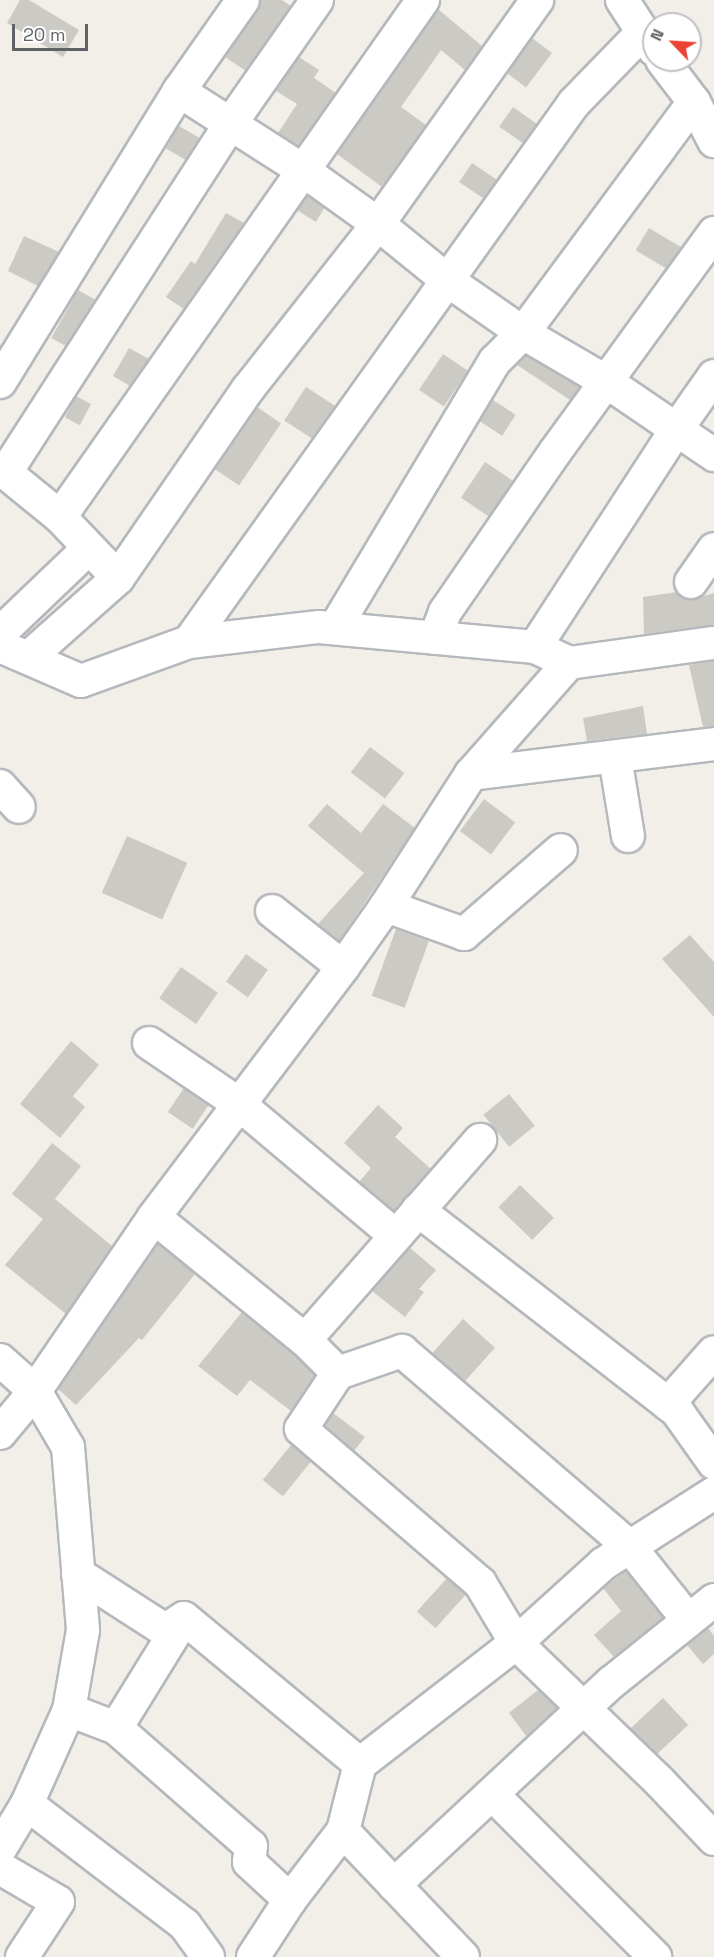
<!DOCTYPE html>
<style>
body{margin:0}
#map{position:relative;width:714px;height:1957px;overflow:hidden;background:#f1efe8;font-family:"Space Grotesk",sans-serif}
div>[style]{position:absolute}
.building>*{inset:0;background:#cccac5;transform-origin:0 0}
.roads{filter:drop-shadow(2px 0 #b5b8bc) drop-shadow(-2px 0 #b5b8bc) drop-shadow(0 2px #b5b8bc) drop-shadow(0 -2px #b5b8bc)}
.minor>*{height:32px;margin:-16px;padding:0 16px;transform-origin:16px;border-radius:16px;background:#fff}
span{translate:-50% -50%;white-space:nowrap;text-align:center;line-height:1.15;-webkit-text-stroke:4.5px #fff;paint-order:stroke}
.north{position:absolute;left:642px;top:12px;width:60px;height:60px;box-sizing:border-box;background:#fff;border:2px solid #bfc1c3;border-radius:50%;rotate:295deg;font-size:16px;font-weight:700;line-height:24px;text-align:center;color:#5f6368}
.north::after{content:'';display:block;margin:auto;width:21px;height:27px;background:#ea4335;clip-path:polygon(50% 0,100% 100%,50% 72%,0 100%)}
.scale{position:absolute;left:12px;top:24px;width:76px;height:27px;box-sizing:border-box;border:3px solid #5f6368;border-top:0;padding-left:8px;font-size:18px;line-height:21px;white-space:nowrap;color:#5f6368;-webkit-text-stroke:4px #fff;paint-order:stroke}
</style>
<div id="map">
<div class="building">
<div style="clip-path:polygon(20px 0,29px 0,79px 30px,63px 57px,7px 23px)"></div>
<div style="clip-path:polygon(261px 0,282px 0,291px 6px,246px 71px,225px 57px,258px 10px)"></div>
<div style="clip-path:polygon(438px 9px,482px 46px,465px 70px,441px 50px,401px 107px,426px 125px,382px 187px,337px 154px)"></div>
<div style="left:532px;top:38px;width:25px;height:43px;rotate:37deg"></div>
<div style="clip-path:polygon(299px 57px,319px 70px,314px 78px,336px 93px,298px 146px,278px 133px,297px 104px,276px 91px)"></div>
<div style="left:513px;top:107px;width:29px;height:24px;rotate:35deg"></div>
<div style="left:179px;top:126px;width:24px;height:26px;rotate:30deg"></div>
<div style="left:472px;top:163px;width:30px;height:23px;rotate:34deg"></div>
<div style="clip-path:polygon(308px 196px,324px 208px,316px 222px,297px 210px)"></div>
<div style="clip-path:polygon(226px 213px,244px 223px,184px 309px,166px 297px,191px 261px,195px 264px)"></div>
<div style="left:649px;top:228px;width:37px;height:26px;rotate:31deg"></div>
<div style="clip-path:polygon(24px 236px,59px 252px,38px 286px,8px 271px)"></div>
<div style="left:78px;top:290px;width:21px;height:55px;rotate:29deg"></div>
<div style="clip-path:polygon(129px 348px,149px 359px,130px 386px,113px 376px)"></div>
<div style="left:443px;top:354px;width:30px;height:43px;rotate:34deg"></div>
<div style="clip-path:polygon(526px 356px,580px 387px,570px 400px,517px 365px)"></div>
<div style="left:306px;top:387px;width:35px;height:40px;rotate:33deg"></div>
<div style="left:76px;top:396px;width:17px;height:24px;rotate:28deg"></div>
<div style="left:493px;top:400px;width:27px;height:25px;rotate:33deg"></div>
<div style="left:257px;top:407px;width:29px;height:75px;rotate:34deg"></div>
<div style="left:485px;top:462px;width:34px;height:43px;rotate:34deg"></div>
<div style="clip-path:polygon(677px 592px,690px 600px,714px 593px,714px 625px,644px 634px,643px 597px)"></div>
<div style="clip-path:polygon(714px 661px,714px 726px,703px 727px,689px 665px)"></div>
<div style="clip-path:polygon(643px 706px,647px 734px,587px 741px,583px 718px)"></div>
<div style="left:370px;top:747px;width:43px;height:32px;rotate:37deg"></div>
<div style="left:484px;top:799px;width:39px;height:40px;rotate:37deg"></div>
<div style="clip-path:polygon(327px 804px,361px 833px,383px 804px,415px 828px,339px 941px,318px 924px,364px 873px,308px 826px)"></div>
<div style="left:127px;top:836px;width:66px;height:62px;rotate:24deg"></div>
<div style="left:396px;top:929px;width:35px;height:71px;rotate:20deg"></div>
<div style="clip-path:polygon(690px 935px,714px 962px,714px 1017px,662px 959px)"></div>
<div style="left:246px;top:954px;width:27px;height:34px;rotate:36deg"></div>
<div style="left:181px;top:967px;width:45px;height:38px;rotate:35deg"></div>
<div style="clip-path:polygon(71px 1041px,99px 1065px,73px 1096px,85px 1107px,60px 1138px,20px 1104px)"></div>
<div style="left:184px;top:1088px;width:30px;height:29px;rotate:34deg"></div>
<div style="left:509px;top:1094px;width:41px;height:33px;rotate:51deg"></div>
<div style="clip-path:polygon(378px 1105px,403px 1128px,395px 1137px,431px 1169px,394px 1211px,359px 1182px,371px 1168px,344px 1143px)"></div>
<div style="clip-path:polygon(52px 1143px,81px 1166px,55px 1199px,112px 1246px,66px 1314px,5px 1265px,43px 1219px,12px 1194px)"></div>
<div style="left:520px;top:1185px;width:47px;height:31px;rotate:44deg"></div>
<div style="clip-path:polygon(158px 1243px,195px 1274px,142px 1340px,139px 1338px,76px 1405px,58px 1389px)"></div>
<div style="clip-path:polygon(410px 1248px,436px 1270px,419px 1289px,424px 1292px,405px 1317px,372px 1291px)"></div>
<div style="clip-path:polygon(242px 1312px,293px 1353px,315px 1375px,291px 1411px,250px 1380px,237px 1396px,198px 1366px)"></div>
<div style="left:463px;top:1319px;width:43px;height:46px;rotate:42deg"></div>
<div style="clip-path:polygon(333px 1413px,365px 1437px,354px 1451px,325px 1426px)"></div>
<div style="left:291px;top:1445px;width:26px;height:45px;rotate:39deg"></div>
<div style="clip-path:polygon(626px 1571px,663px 1618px,614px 1657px,594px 1635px,621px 1611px,603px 1588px)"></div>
<div style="left:447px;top:1578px;width:25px;height:45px;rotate:42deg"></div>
<div style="clip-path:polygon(708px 1628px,714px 1636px,714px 1654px,703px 1664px,687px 1645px)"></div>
<div style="clip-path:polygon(538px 1690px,558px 1708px,527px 1737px,509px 1713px)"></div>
<div style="left:663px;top:1698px;width:37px;height:45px;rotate:47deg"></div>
</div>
<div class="roads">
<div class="minor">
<div style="left:622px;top:0;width:59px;rotate:56.9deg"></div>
<div style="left:662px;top:60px;width:53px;rotate:52.7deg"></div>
<div style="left:694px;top:102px;width:44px;rotate:62.9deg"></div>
<div style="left:179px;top:91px;width:148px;rotate:32.6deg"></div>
<div style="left:304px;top:171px;width:91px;rotate:35.6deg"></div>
<div style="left:378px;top:224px;width:89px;rotate:39.1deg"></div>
<div style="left:447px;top:280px;width:93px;rotate:34.9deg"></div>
<div style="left:523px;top:333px;width:97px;rotate:30.3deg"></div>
<div style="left:607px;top:382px;width:130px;rotate:34.3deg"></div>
<div style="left:0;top:382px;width:342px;rotate:-58.4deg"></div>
<div style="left:179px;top:91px;width:111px;rotate:-54.9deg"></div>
<div style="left:0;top:468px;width:77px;rotate:39.2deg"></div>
<div style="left:60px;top:517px;width:84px;rotate:46.4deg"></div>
<div style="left:6px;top:472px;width:415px;rotate:-57.2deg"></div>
<div style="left:231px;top:123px;width:150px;rotate:-55deg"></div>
<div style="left:60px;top:517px;width:632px;rotate:-54.93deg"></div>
<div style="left:691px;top:582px;width:40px;rotate:-55.1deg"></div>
<div style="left:335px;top:628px;width:311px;rotate:-59.1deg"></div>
<div style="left:495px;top:361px;width:40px;rotate:-45deg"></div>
<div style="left:523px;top:333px;width:287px;rotate:-53.5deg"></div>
<div style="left:0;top:633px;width:123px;rotate:-43.7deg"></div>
<div style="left:435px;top:638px;width:28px;rotate:-69deg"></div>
<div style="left:445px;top:612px;width:194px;rotate:-55.5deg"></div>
<div style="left:555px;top:452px;width:271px;rotate:-54deg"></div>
<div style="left:189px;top:642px;width:662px;rotate:-54.46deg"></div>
<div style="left:574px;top:103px;width:98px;rotate:-45.8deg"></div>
<div style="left:0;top:646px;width:88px;rotate:23.4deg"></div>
<div style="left:81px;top:681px;width:115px;rotate:-19.9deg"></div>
<div style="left:189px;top:642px;width:131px;rotate:-6.6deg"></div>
<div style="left:319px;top:627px;width:217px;rotate:5.3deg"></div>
<div style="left:535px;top:647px;width:38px;rotate:25deg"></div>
<div style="left:569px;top:663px;width:146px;rotate:-7.9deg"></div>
<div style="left:535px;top:647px;width:259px;rotate:-57deg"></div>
<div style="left:676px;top:430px;width:66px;rotate:-54.9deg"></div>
<div style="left:28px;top:658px;width:120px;rotate:-41.6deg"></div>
<div style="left:118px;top:578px;width:229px;rotate:-55.5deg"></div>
<div style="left:248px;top:389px;width:210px;rotate:-51.8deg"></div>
<div style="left:378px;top:224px;width:275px;rotate:-54.6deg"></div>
<div style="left:615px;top:757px;width:80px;rotate:80.7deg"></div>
<div style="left:471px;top:774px;width:245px;rotate:-7deg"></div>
<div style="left:0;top:786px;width:28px;rotate:48deg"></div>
<div style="left:386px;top:906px;width:83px;rotate:19.7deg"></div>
<div style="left:464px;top:934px;width:128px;rotate:-40.9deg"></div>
<div style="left:272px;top:911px;width:90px;rotate:38.3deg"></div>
<div style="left:149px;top:1043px;width:109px;rotate:34.1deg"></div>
<div style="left:239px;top:1104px;width:205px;rotate:40.1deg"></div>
<div style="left:418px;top:1210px;width:328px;rotate:37.8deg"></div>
<div style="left:677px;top:1411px;width:64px;rotate:54.6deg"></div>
<div style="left:154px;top:1217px;width:195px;rotate:39.2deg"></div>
<div style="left:305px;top:1340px;width:47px;rotate:45deg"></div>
<div style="left:338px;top:1373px;width:67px;rotate:123.5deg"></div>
<div style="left:301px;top:1429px;width:236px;rotate:40.7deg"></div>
<div style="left:480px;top:1583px;width:70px;rotate:59deg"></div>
<div style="left:516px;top:1643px;width:199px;rotate:44deg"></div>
<div style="left:659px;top:1781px;width:80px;rotate:46.5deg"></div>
<div style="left:305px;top:1340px;width:266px;rotate:-48.8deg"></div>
<div style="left:0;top:1360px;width:47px;rotate:41.5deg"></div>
<div style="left:35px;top:1391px;width:65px;rotate:59.5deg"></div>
<div style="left:68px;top:1447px;width:184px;rotate:85.3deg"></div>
<div style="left:83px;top:1630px;width:81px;rotate:99.9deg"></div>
<div style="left:69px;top:1710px;width:103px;rotate:114.1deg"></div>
<div style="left:27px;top:1804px;width:52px;rotate:121deg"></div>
<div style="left:338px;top:1373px;width:68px;rotate:-19deg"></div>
<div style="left:402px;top:1351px;width:301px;rotate:40.7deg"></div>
<div style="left:630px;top:1547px;width:93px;rotate:51.5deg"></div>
<div style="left:668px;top:1404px;width:69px;rotate:-48.5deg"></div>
<div style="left:0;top:1433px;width:55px;rotate:-50.2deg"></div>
<div style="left:35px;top:1391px;width:211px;rotate:-55.6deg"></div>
<div style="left:154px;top:1217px;width:313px;rotate:-52.9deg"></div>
<div style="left:343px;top:967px;width:75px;rotate:-54.8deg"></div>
<div style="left:386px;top:906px;width:157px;rotate:-57.2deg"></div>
<div style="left:471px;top:774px;width:148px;rotate:-48.6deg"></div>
<div style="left:78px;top:1574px;width:103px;rotate:32.8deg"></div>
<div style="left:165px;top:1630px;width:22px;rotate:-32deg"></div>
<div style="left:184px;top:1618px;width:229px;rotate:39.7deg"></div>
<div style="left:69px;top:1710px;width:50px;rotate:21deg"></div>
<div style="left:116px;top:1728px;width:179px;rotate:41.2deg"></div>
<div style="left:251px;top:1846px;width:16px;rotate:97deg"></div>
<div style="left:249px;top:1862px;width:56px;rotate:42.8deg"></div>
<div style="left:116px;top:1728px;width:129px;rotate:-58.3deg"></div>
<div style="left:492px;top:1794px;width:231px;rotate:45deg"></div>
<div style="left:27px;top:1804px;width:199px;rotate:37.4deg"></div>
<div style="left:185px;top:1925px;width:39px;rotate:54deg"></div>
<div style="left:343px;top:1831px;width:174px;rotate:46.4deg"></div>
<div style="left:0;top:1868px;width:67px;rotate:30.4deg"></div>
<div style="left:58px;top:1902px;width:66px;rotate:123.2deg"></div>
<div style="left:394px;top:1885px;width:298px;rotate:-43deg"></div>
<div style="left:612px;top:1682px;width:131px;rotate:-38.8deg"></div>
<div style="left:253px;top:1957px;width:68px;rotate:-57deg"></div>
<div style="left:290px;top:1900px;width:87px;rotate:-52.5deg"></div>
<div style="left:343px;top:1831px;width:69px;rotate:-75.8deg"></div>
<div style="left:360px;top:1764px;width:197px;rotate:-37.8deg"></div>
<div style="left:516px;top:1643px;width:118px;rotate:-42.2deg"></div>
<div style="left:603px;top:1564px;width:132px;rotate:-32.6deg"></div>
</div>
</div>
<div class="north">N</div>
<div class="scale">20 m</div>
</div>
